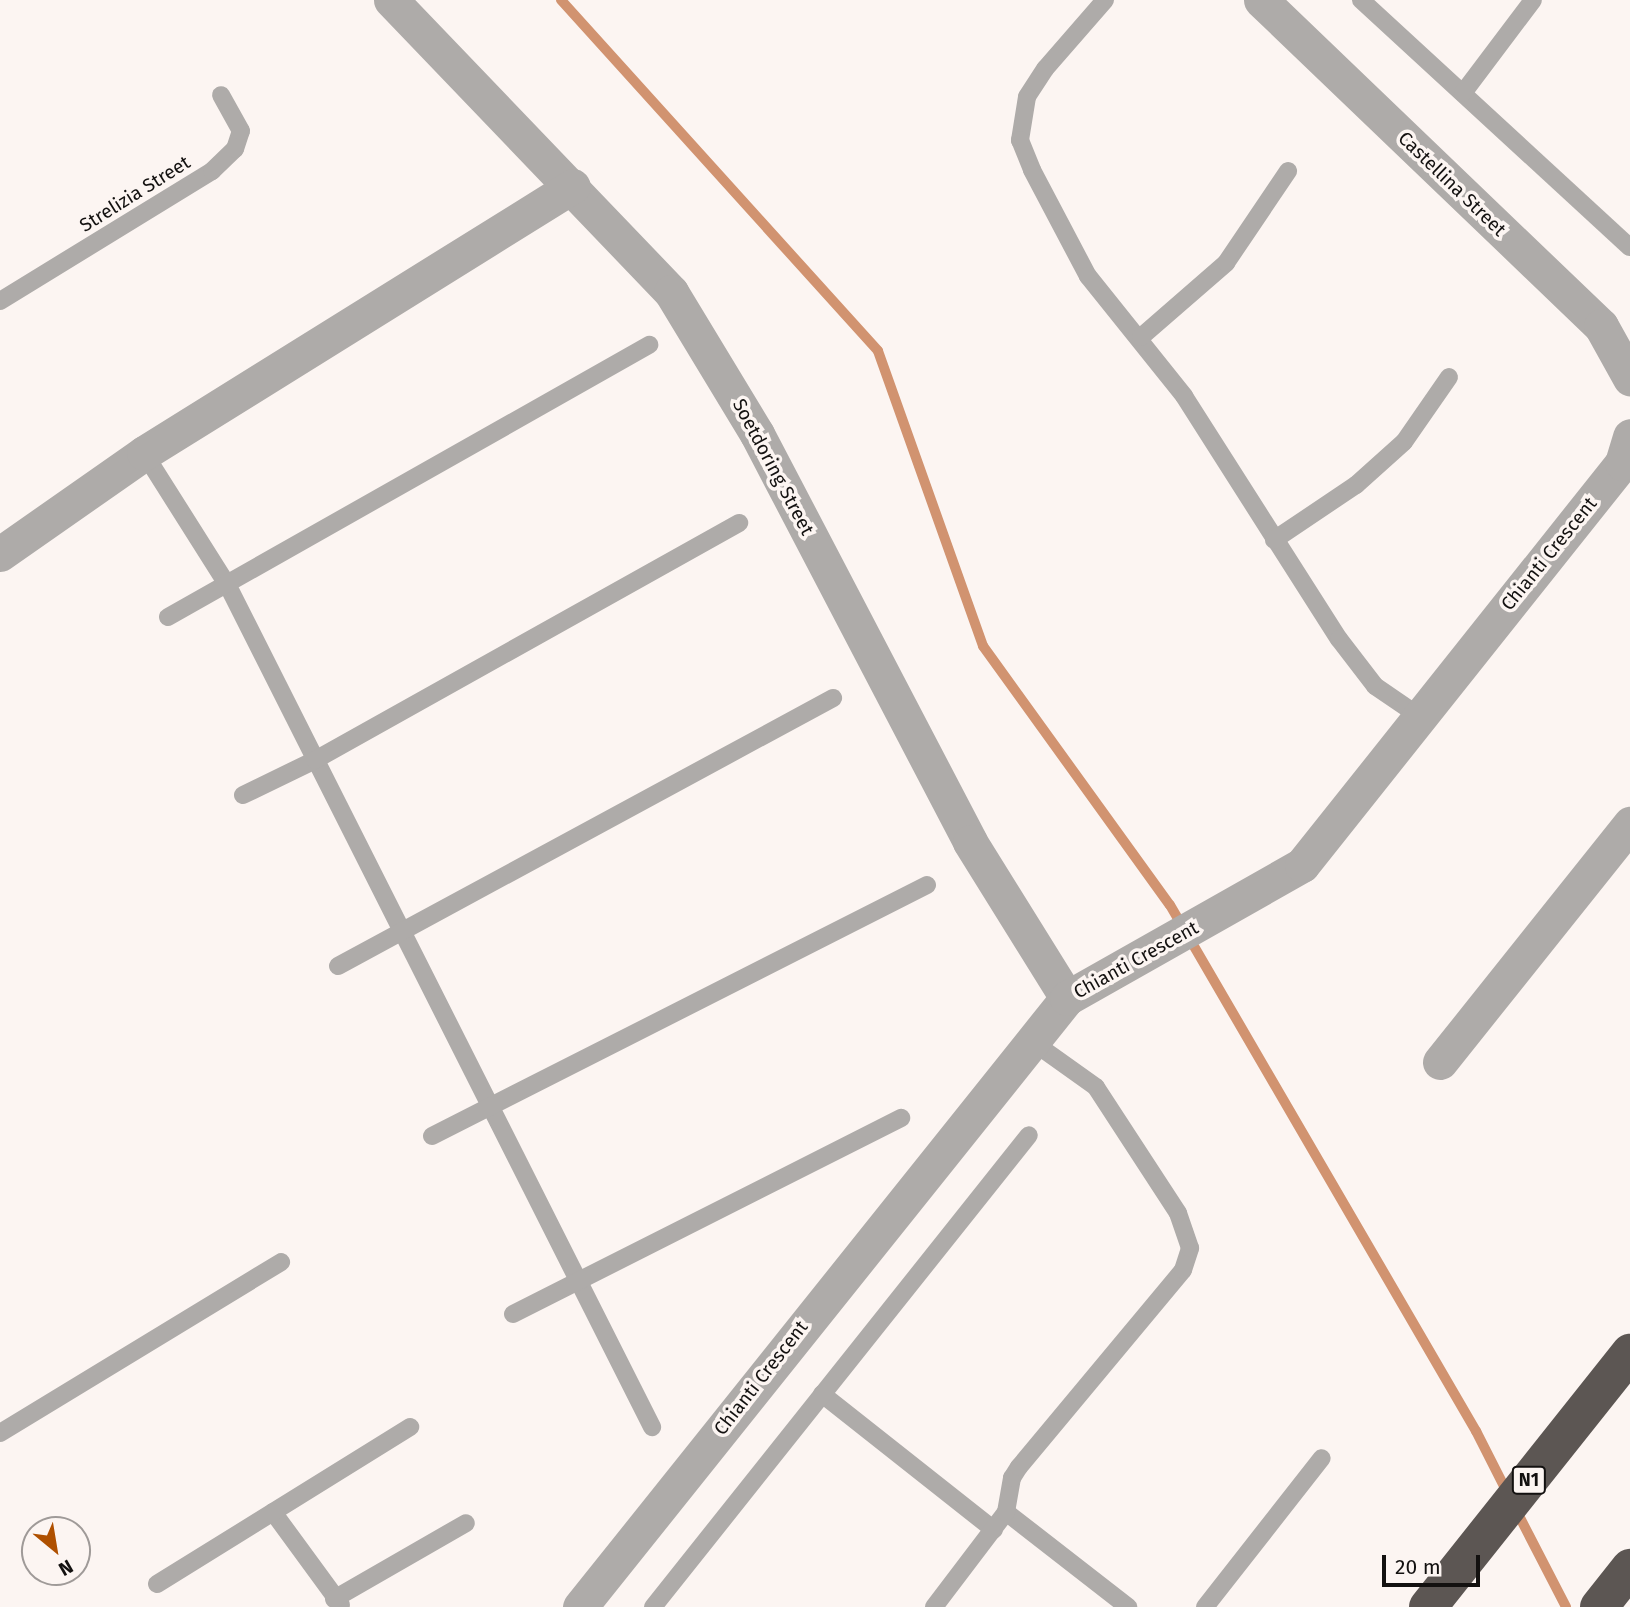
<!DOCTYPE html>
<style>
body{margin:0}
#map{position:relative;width:1630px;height:1607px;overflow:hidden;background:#fcf5f2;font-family:"Fira Sans",sans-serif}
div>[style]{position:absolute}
.stream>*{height:10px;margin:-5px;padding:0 5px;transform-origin:5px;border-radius:5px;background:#d19370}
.service>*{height:18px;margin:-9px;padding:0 9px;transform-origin:9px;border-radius:9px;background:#aeaba9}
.minor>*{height:35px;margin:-17.5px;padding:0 17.5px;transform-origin:17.5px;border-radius:17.5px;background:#aeaba9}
.motorway>*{height:38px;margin:-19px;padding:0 19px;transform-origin:19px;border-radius:19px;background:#5c5653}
span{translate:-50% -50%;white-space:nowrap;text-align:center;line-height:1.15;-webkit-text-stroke:7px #fcf5f2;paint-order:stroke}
.shield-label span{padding:2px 5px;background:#fcf5f2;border:2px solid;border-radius:5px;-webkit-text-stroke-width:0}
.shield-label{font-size:18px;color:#131110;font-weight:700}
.street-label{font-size:19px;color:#131110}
.north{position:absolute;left:21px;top:1516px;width:70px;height:70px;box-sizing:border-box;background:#fcf5f2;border:2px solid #9f9a98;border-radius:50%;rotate:150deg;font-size:19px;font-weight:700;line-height:28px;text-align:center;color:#131110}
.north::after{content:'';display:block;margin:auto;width:24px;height:32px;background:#af5000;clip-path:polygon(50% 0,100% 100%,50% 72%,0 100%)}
.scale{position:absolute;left:1382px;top:1555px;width:98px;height:32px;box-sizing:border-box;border:4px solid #131110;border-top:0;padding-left:9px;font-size:21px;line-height:24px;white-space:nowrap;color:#131110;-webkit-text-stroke:5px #fcf5f2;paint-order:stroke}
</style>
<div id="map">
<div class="stream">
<div style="left:561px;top:0;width:473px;rotate:47.9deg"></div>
<div style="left:878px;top:351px;width:313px;rotate:70.4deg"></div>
<div style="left:983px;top:646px;width:319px;rotate:54.2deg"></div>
<div style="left:1170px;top:905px;width:609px;rotate:59.81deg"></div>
<div style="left:1476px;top:1431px;width:71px;rotate:63.1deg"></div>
<div style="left:1516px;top:1510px;width:109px;rotate:62.7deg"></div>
</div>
<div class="service">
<div style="left:1105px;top:0;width:91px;rotate:131deg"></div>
<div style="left:1045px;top:69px;width:33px;rotate:123deg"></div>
<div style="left:1027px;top:97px;width:44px;rotate:99.2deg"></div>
<div style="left:1020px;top:140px;width:32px;rotate:68deg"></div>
<div style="left:1032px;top:170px;width:120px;rotate:62.2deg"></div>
<div style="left:1088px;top:276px;width:154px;rotate:51.3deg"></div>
<div style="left:1184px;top:396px;width:288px;rotate:57.5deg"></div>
<div style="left:1339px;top:639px;width:59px;rotate:52.5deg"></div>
<div style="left:1375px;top:686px;width:53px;rotate:34.3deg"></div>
<div style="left:1361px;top:0;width:365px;rotate:42.6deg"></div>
<div style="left:1463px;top:93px;width:116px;rotate:-53deg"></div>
<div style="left:0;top:301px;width:249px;rotate:-31.5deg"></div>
<div style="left:212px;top:171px;width:32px;rotate:-44deg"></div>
<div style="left:235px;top:149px;width:19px;rotate:-72deg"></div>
<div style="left:241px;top:131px;width:41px;rotate:-119.1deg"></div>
<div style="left:1141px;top:337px;width:113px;rotate:-41deg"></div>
<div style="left:1226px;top:263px;width:111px;rotate:-56deg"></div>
<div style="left:144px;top:453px;width:157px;rotate:57.7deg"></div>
<div style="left:228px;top:586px;width:942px;rotate:63.24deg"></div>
<div style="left:1274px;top:540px;width:99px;rotate:-33.9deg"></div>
<div style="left:1356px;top:485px;width:64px;rotate:-41.9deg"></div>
<div style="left:1404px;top:442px;width:79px;rotate:-55.3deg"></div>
<div style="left:168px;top:617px;width:553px;rotate:-29.49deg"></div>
<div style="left:243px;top:795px;width:80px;rotate:-25.9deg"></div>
<div style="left:315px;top:760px;width:486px;rotate:-29.2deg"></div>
<div style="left:338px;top:966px;width:563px;rotate:-28.43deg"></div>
<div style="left:432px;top:1136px;width:555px;rotate:-26.89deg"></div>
<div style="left:513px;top:1314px;width:435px;rotate:-26.8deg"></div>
<div style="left:822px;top:1394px;width:219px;rotate:38.3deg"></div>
<div style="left:0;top:1433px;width:329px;rotate:-31.3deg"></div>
<div style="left:273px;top:1512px;width:115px;rotate:53.8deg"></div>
<div style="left:1006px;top:1512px;width:155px;rotate:37.9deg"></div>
<div style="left:157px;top:1584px;width:298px;rotate:-31.8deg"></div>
<div style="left:334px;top:1599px;width:152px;rotate:-29.9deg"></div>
<div style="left:653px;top:1607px;width:603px;rotate:-51.46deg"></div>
<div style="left:934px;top:1607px;width:119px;rotate:-52.8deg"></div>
<div style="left:1006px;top:1512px;width:35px;rotate:-80deg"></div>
<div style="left:1012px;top:1478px;width:13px;rotate:-58deg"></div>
<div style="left:1019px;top:1467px;width:256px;rotate:-50.2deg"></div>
<div style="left:1183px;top:1270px;width:23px;rotate:-72deg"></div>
<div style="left:1190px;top:1248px;width:37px;rotate:-109deg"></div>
<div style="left:1178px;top:1213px;width:150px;rotate:-123.1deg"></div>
<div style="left:1096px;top:1087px;width:81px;rotate:-144.5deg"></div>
<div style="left:1205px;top:1607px;width:189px;rotate:-51.9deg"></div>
</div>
<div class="minor">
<div style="left:391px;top:0;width:405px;rotate:46.2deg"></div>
<div style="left:671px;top:292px;width:166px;rotate:58.8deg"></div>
<div style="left:757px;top:434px;width:460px;rotate:62.4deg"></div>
<div style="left:970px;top:842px;width:184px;rotate:58.1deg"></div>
<div style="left:1261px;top:0;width:471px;rotate:43.8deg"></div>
<div style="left:1601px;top:326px;width:60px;rotate:60.9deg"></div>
<div style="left:0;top:554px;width:176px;rotate:-35deg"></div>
<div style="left:144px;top:453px;width:505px;rotate:-31.9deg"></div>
<div style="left:1440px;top:1062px;width:305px;rotate:-51.4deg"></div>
<div style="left:580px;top:1607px;width:780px;rotate:-51.35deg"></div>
<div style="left:1067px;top:998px;width:270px;rotate:-29.5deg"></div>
<div style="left:1302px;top:865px;width:514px;rotate:-51.48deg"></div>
<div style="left:1622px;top:463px;width:28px;rotate:-73deg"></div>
</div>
<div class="motorway">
<div style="left:1428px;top:1607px;width:325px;rotate:-51.5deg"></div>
<div style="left:1599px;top:1607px;width:50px;rotate:-51.5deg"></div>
</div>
<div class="shield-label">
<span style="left:1529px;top:1480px">N1</span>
</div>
<div class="street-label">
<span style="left:1452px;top:184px;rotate:44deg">Castellina Street</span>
<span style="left:135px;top:194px;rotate:-32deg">Strelizia Street</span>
<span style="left:773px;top:467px;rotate:62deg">Soetdoring Street</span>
<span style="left:1549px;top:554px;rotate:-51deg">Chianti Crescent</span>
<span style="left:1136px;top:960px;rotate:-29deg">Chianti Crescent</span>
<span style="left:761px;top:1378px;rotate:-52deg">Chianti Crescent</span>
</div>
<div class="north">N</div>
<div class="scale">20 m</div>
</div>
